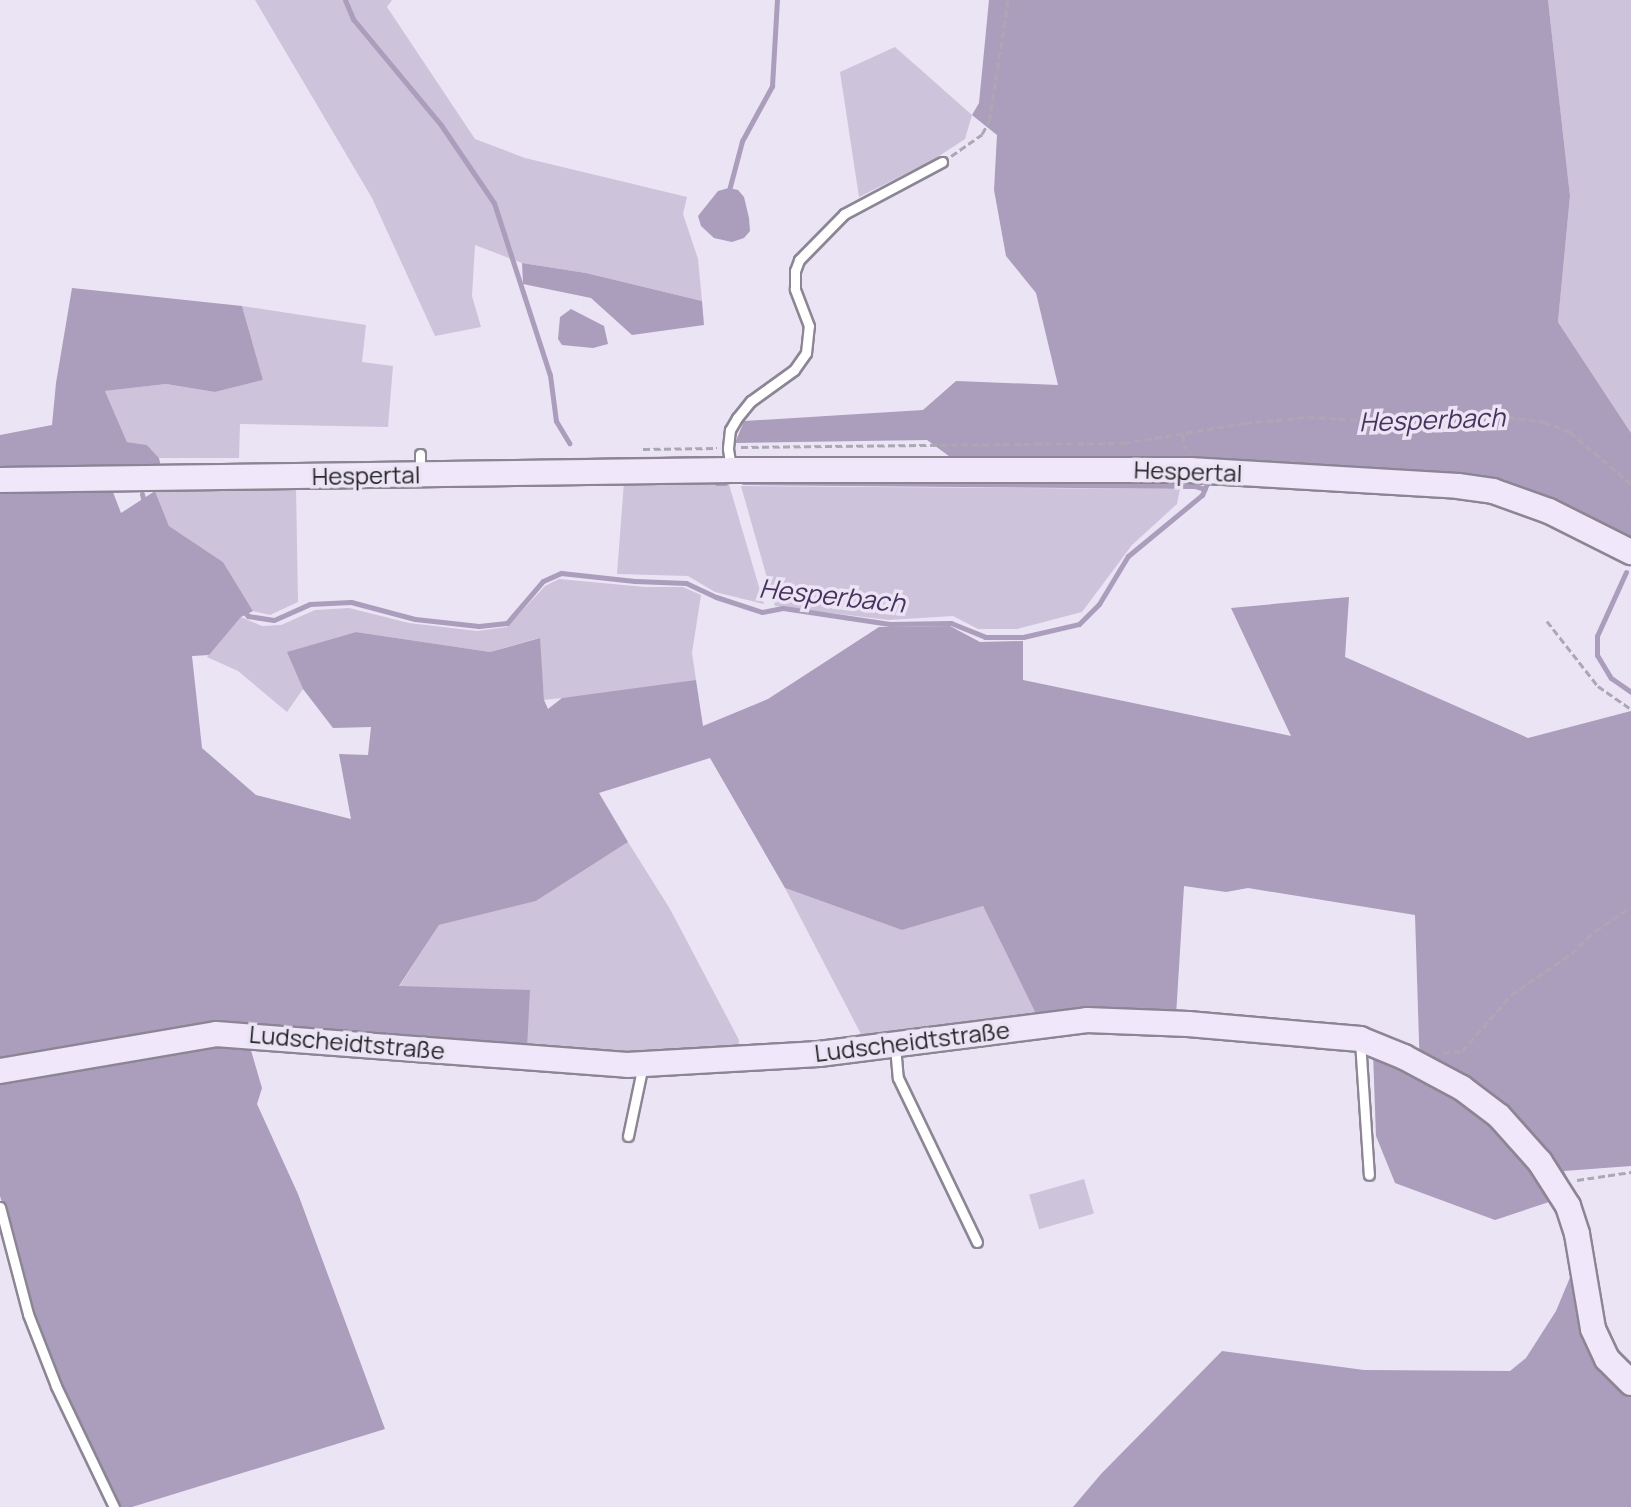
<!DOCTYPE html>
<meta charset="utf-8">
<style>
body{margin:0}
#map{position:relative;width:1631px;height:1507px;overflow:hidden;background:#ebe4f4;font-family:Manrope,sans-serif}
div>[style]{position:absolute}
.green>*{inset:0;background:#cdc3db;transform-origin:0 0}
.forest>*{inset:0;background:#ab9dbc}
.stream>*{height:5px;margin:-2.5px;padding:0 2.5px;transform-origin:2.5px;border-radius:2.5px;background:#ab9dbc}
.path>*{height:2.5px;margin-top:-1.25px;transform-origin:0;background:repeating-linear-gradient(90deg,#aca7b4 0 7px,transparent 0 10.5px)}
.roads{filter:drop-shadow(2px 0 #8c8694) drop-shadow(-2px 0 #8c8694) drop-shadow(0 2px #8c8694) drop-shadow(0 -2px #8c8694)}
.lane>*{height:9px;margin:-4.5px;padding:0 4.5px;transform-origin:4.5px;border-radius:4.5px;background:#fff}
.secondary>*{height:24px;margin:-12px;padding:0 12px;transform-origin:12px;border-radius:12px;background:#f0e7fb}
span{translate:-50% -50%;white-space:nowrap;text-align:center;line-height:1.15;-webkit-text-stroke:7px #ebe4f4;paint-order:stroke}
.street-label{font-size:24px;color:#27242a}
.water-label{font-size:26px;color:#48335e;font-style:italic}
</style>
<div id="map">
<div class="green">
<div style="clip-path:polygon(255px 0,392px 0,387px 7px,475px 139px,525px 158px,687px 197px,683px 214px,698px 259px,702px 301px,586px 273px,522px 263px,475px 245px,472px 296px,481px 327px,435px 336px,372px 198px)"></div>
<div style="clip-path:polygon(1548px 0,1631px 0,1631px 433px,1558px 322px,1570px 196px)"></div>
<div style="clip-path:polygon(895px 47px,972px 115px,965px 139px,933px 160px,859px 197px,840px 72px)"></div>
<div style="clip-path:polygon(242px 306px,366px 325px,362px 362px,393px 366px,388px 427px,240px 424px,239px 458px,159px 458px,147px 445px,127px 442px,105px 391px,166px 384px,215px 392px,263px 380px)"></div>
<div style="clip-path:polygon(728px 481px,764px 604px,715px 592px,688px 576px,617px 574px,624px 482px)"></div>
<div style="clip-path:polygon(741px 486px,1180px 489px,1177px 504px,1132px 545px,1082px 612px,1017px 629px,978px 629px,953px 616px,888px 620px,775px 606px)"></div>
<div style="clip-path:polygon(296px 487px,298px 602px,270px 615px,253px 611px,223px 562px,169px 526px,155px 491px)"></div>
<div style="clip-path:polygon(559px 579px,645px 587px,683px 587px,701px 595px,692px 653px,696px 680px,653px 688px,544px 700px,539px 638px,490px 652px,356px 632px,288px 652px,303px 689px,287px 712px,238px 671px,207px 657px,241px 617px,262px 626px,281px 625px,315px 610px,349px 608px,409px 623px,477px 631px,507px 627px,545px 586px)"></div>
<div style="clip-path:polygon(628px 842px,670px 909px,739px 1040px,738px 1048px,643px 1054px,527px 1048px,399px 987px,439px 925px,536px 901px)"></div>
<div style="clip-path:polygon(785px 888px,902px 930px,983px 906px,1037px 1016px,863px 1038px)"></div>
<div style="left:1084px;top:1179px;width:36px;height:57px;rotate:74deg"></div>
</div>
<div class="forest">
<div style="clip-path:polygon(989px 0,1548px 0,1570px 196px,1558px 322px,1631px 433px,1631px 540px,1499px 482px,1194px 456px,953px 459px,927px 440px,735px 443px,744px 421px,923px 410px,956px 381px,1058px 385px,1036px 293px,1006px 256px,994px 190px,997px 135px,972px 115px,979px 103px)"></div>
<div style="clip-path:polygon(729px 188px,738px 190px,744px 197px,749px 218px,750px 231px,744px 238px,732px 242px,714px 238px,701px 226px,698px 216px,718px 191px)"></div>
<div style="clip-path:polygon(522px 263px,586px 273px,702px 301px,704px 325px,632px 335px,591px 298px,523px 284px)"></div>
<div style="clip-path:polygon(72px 288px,242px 306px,263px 380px,215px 392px,166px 384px,105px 391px,127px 442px,147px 445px,159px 458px,162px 471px,0 472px,0 435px,52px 425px,56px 383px)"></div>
<div style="clip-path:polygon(571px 309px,604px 326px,608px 344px,593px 348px,562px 345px,558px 339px,560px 317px)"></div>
<div style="clip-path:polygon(111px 487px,121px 513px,155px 491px,169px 526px,223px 562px,253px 611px,241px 617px,209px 655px,192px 656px,202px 748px,256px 795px,351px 819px,339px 754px,368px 755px,371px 727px,333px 728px,303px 689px,287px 652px,356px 632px,490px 652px,540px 638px,544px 700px,548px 709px,562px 698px,696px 680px,703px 726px,768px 699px,879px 627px,950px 626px,980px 642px,1023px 641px,1023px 680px,1291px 736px,1231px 608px,1349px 597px,1345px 657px,1528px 738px,1631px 711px,1631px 1166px,1564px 1171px,1586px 1218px,1602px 1318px,1621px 1356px,1631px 1365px,1631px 1507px,1073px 1507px,1101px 1474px,1222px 1351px,1364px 1370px,1510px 1371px,1526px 1358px,1556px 1311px,1571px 1275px,1568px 1239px,1552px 1201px,1495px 1220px,1395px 1183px,1376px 1136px,1373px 1053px,1420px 1072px,1415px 915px,1248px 888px,1226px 892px,1184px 886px,1176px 1016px,1037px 1016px,983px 906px,902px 930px,785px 888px,710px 758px,599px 793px,628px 842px,536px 901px,439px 925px,399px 986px,530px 990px,527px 1048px,243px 1023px,262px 1088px,257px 1104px,298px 1194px,385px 1429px,132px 1507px,120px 1507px,85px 1443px,42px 1338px,0 1196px,0 491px)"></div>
</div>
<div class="stream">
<div style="left:345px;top:0;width:21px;rotate:67deg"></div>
<div style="left:353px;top:19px;width:138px;rotate:50.3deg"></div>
<div style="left:441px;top:125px;width:94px;rotate:55.8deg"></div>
<div style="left:494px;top:203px;width:181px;rotate:72deg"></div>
<div style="left:550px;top:375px;width:46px;rotate:82.6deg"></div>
<div style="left:556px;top:421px;width:26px;rotate:59deg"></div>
<div style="left:728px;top:194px;width:55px;rotate:-75.2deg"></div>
<div style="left:742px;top:141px;width:63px;rotate:-61.4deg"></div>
<div style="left:772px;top:86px;width:86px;rotate:-86.7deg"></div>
<div style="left:1210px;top:453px;width:9px;rotate:-54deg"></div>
<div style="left:1215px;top:446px;width:37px;rotate:-11deg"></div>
<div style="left:1251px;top:439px;width:180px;rotate:1.9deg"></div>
<div style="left:1431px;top:445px;width:53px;rotate:-2.2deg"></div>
<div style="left:1484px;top:443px;width:33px;rotate:-12deg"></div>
<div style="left:1516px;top:436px;width:24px;rotate:7deg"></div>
<div style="left:1540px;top:439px;width:38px;rotate:29deg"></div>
<div style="left:1573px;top:457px;width:35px;rotate:61deg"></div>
<div style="left:1590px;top:488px;width:46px;rotate:26deg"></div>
<div style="left:0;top:460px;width:57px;rotate:-1deg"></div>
<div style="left:57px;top:459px;width:45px;rotate:-6.3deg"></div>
<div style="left:102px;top:454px;width:31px;rotate:17deg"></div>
<div style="left:570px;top:460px;width:130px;rotate:-0.9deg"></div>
<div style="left:743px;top:482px;width:452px;rotate:0.5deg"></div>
<div style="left:1195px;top:486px;width:10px;rotate:17deg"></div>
<div style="left:717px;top:483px;width:8px"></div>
<div style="left:142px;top:494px;width:35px;rotate:77deg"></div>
<div style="left:150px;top:528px;width:24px;rotate:57deg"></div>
<div style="left:163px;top:548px;width:55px;rotate:28.4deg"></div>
<div style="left:211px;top:574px;width:56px;rotate:48.6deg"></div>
<div style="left:248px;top:616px;width:26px;rotate:9deg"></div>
<div style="left:274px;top:620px;width:39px;rotate:-24deg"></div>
<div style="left:310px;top:604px;width:41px;rotate:-2.8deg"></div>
<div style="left:351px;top:602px;width:66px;rotate:14.9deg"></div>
<div style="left:415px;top:619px;width:64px;rotate:6.2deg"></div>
<div style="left:479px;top:626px;width:28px;rotate:-6deg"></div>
<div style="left:507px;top:623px;width:55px;rotate:-49.4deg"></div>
<div style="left:543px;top:581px;width:20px;rotate:-24deg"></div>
<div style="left:561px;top:573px;width:74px;rotate:6.2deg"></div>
<div style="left:635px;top:581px;width:51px;rotate:2.2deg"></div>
<div style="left:686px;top:583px;width:33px;rotate:25deg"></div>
<div style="left:716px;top:597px;width:48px;rotate:18.1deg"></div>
<div style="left:762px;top:612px;width:21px;rotate:-11deg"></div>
<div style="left:783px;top:608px;width:108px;rotate:8.5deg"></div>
<div style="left:890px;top:624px;width:61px;rotate:-0.9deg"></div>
<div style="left:951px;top:623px;width:37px;rotate:22deg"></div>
<div style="left:985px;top:637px;width:38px"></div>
<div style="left:1023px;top:637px;width:57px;rotate:-13.1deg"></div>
<div style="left:1079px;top:624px;width:28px;rotate:-45deg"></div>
<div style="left:1099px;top:604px;width:56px;rotate:-58.9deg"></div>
<div style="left:1128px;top:556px;width:96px;rotate:-39.5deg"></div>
<div style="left:1202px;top:495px;width:13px;rotate:-67deg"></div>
<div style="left:1626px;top:572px;width:70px;rotate:114.4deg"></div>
<div style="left:1597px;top:636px;width:19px;rotate:90deg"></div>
<div style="left:1597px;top:655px;width:27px;rotate:59deg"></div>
<div style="left:1611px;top:678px;width:24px;rotate:35deg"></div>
<div style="left:1202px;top:1441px;width:39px;rotate:-29deg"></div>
<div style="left:1236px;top:1422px;width:17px;rotate:-7deg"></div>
<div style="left:1253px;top:1420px;width:30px;rotate:-45deg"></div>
<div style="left:1274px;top:1399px;width:75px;rotate:10.7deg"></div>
<div style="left:1348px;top:1413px;width:66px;rotate:15.7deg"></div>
<div style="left:1412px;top:1431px;width:55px;rotate:35.4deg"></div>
<div style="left:1457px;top:1463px;width:32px;rotate:24deg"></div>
<div style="left:1486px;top:1476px;width:47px;rotate:-1.2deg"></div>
<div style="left:1533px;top:1475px;width:59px;rotate:20deg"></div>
<div style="left:1588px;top:1495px;width:43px;rotate:7.9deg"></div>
</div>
<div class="path">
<div style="left:951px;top:156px;width:38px;rotate:-35deg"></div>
<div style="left:982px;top:134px;width:15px;rotate:-62deg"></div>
<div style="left:989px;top:121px;width:122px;rotate:-81.1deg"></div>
<div style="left:1183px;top:435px;width:14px;rotate:78deg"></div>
<div style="left:741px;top:447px;width:383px;rotate:-0.6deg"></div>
<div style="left:1124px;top:443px;width:123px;rotate:-9.4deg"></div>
<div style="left:1245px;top:423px;width:63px;rotate:-5.4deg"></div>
<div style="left:1308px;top:417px;width:125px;rotate:3.2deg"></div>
<div style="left:1433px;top:424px;width:75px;rotate:-5.3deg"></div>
<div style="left:1508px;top:417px;width:36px;rotate:8deg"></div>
<div style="left:1544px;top:422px;width:28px;rotate:21deg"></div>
<div style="left:1570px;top:432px;width:80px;rotate:40.4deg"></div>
<div style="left:643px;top:449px;width:74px;rotate:-0.8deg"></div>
<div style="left:1547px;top:621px;width:83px;rotate:51.9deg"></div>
<div style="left:1598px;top:686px;width:40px;rotate:34.9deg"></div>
<div style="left:1443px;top:1053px;width:19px;rotate:-6deg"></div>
<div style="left:1462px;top:1051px;width:74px;rotate:-48.8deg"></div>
<div style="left:1511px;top:995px;width:73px;rotate:-34.3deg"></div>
<div style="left:1571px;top:954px;width:33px;rotate:-44deg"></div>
<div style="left:1595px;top:931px;width:43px;rotate:-33.7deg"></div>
<div style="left:1577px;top:1180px;width:55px;rotate:-8.4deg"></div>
</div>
<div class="roads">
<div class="lane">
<div style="left:420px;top:454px;width:19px;rotate:90deg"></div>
<div style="left:731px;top:468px;width:20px;rotate:-99deg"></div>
<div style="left:728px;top:448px;width:18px;rotate:-84deg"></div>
<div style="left:730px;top:430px;width:14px;rotate:-60deg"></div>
<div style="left:737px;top:418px;width:22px;rotate:-51deg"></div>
<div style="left:751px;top:401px;width:53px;rotate:-35.8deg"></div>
<div style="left:794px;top:370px;width:21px;rotate:-55deg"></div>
<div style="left:806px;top:353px;width:27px;rotate:-84deg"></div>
<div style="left:809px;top:326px;width:40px;rotate:-111deg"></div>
<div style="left:795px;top:289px;width:18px;rotate:-90deg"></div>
<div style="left:795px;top:271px;width:12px;rotate:-70deg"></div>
<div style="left:799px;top:260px;width:64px;rotate:-45.6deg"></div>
<div style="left:844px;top:214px;width:111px;rotate:-28deg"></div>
<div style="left:1360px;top:1041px;width:134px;rotate:86.2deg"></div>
<div style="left:895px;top:1046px;width:32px;rotate:85deg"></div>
<div style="left:898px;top:1078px;width:182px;rotate:64.3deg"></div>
<div style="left:628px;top:1136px;width:73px;rotate:-78.1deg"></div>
<div style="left:0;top:1207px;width:111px;rotate:75.3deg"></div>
<div style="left:28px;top:1314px;width:77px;rotate:68.7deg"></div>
<div style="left:56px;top:1386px;width:134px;rotate:64.4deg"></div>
</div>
<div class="secondary">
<div style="left:0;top:480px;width:732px;rotate:-0.78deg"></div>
<div style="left:732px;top:470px;width:458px"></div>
<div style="left:1190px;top:470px;width:268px;rotate:3.4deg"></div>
<div style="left:1458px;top:486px;width:35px;rotate:8deg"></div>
<div style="left:1493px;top:491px;width:59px;rotate:19.7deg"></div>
<div style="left:1549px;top:511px;width:92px;rotate:26.6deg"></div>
<div style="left:0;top:1071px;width:219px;rotate:-9.7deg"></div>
<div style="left:216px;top:1034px;width:412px;rotate:4.3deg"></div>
<div style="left:627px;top:1065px;width:192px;rotate:-3.3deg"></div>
<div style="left:819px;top:1054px;width:270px;rotate:-7.2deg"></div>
<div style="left:1087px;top:1020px;width:101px;rotate:2.3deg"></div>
<div style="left:1188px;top:1024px;width:173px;rotate:5deg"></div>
<div style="left:1360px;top:1039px;width:48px;rotate:22.2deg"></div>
<div style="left:1404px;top:1057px;width:66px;rotate:28.1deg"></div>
<div style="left:1462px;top:1088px;width:46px;rotate:37.1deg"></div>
<div style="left:1499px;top:1116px;width:62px;rotate:48.3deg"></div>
<div style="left:1540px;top:1162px;width:52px;rotate:57.5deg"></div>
<div style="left:1568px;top:1206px;width:29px;rotate:72deg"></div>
<div style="left:1577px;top:1234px;width:96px;rotate:80.4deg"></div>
<div style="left:1593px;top:1329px;width:33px;rotate:65deg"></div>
<div style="left:1607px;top:1359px;width:34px;rotate:45deg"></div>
</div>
</div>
<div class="street-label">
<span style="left:1188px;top:471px;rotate:2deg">Hespertal</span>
<span style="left:366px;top:475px;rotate:-1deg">Hespertal</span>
<span style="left:912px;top:1041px;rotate:-7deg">Ludscheidtstraße</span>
<span style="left:347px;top:1042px;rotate:5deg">Ludscheidtstraße</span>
</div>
<div class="water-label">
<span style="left:1432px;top:420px;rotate:-2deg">Hesperbach</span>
<span style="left:832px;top:596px;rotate:6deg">Hesperbach</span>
</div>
</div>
